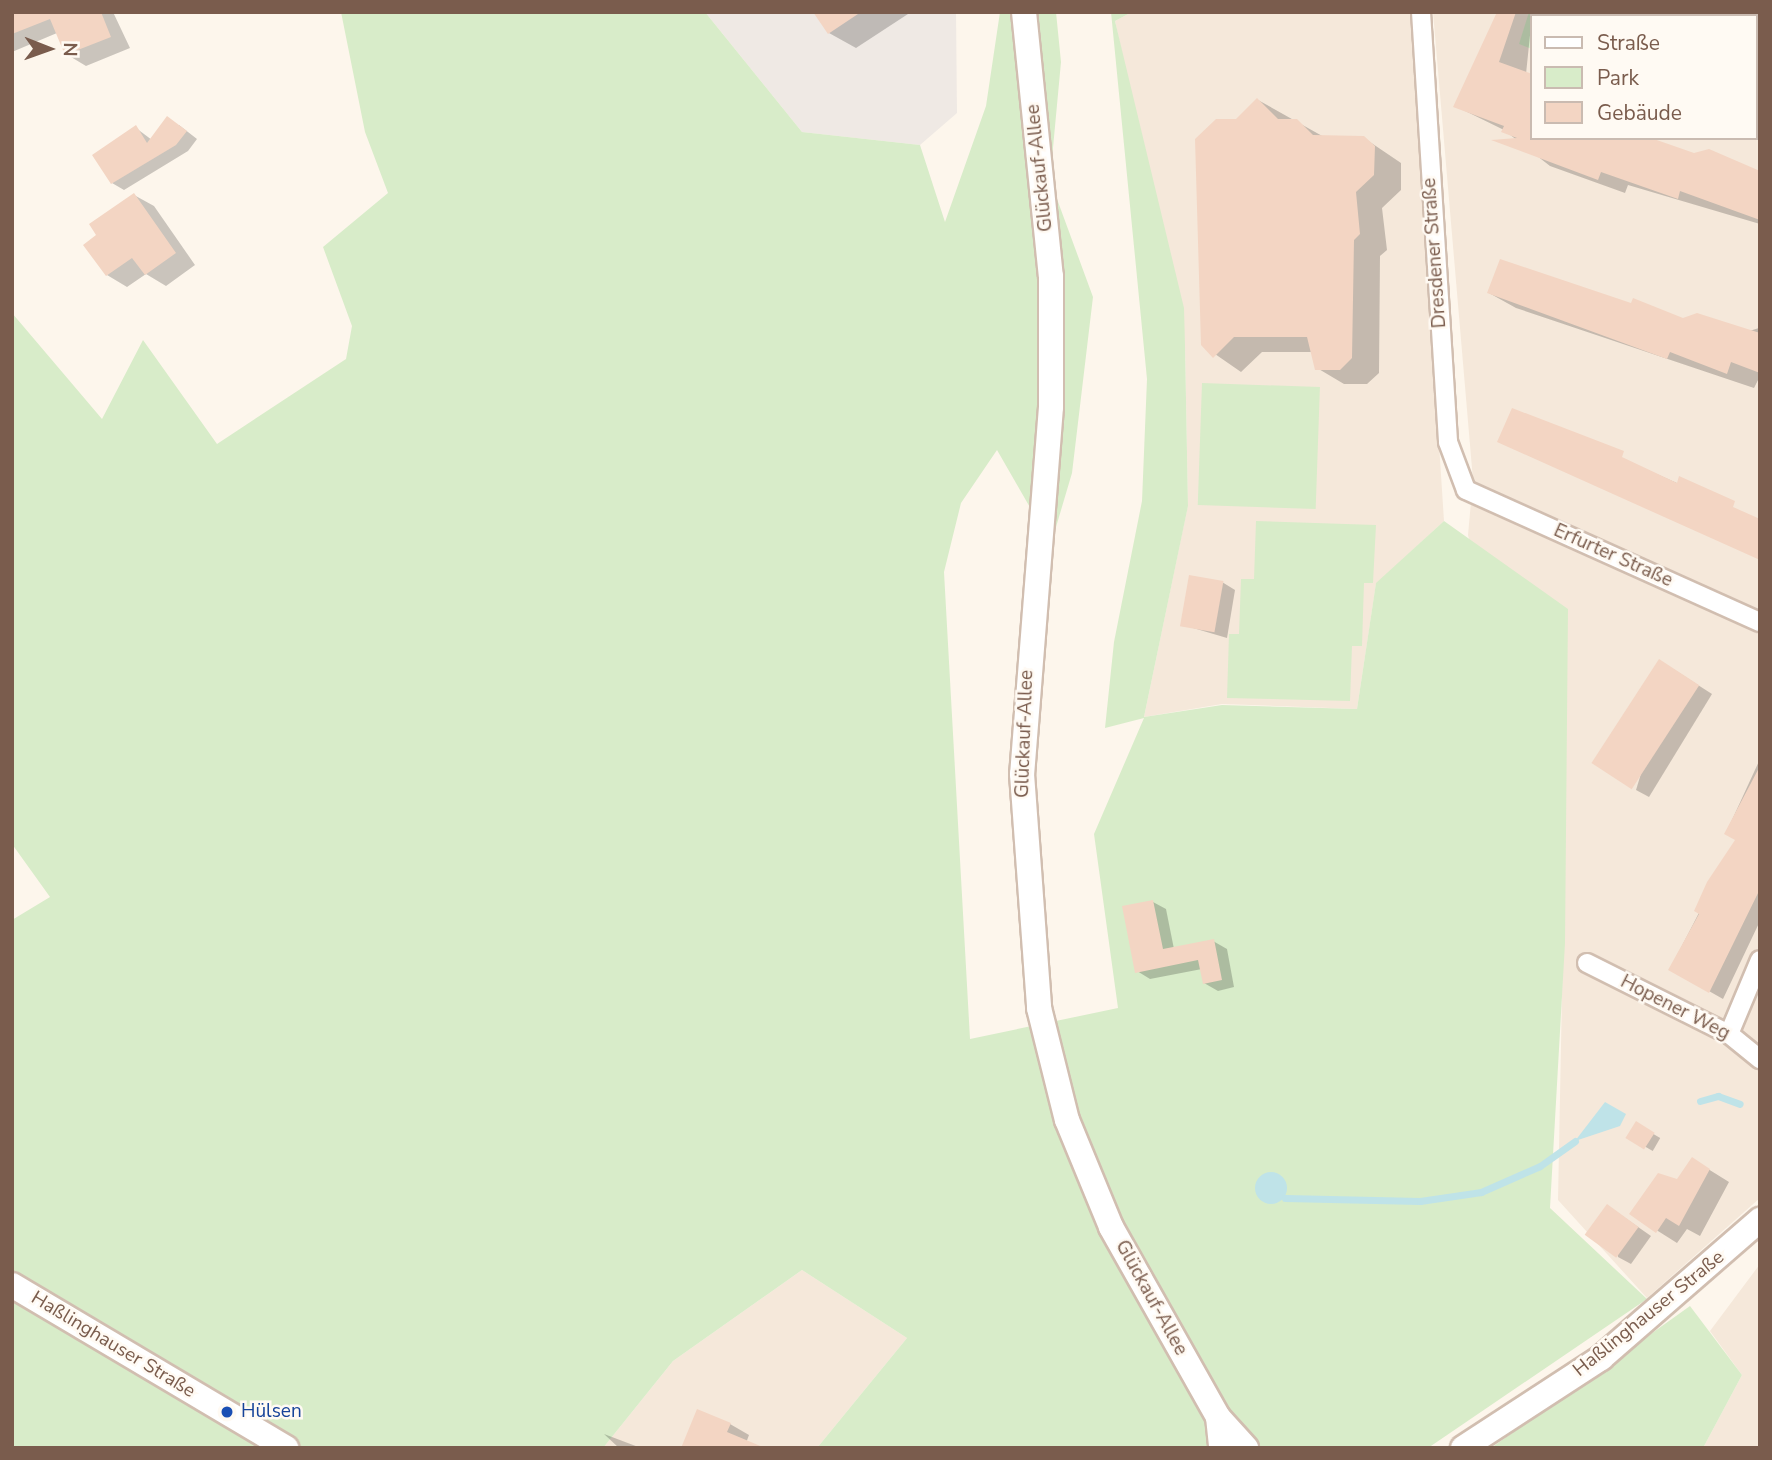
<!DOCTYPE html>
<meta charset="utf-8">
<style>
body{margin:0}
#map{position:relative;width:1772px;height:1460px;overflow:hidden;background:#fdf6ec;font-family:"Nunito Sans",sans-serif}
div>[style]{position:absolute}
.residential>*{inset:0;background:#f5e8da}
.industrial>*{inset:0;background:#efe9e4}
.green>*{inset:0;background:#d8ecc9;transform-origin:0 0}
.water>*{inset:0;background:#bfe3e8}
.round{border-radius:50%}
.shadow>*{inset:0;background:#0003;transform-origin:0 0}
.stream>*{height:7px;margin:-3.5px;padding:0 3.5px;transform-origin:3.5px;border-radius:3.5px;background:#bfe3e8}
.building>*{inset:0;background:#f3d5c3;transform-origin:0 0}
.roads{filter:drop-shadow(2px 0 #d1beb0) drop-shadow(-2px 0 #d1beb0) drop-shadow(0 2px #d1beb0) drop-shadow(0 -2px #d1beb0)}
.street>*{height:18px;margin:-9px;padding:0 9px;transform-origin:9px;border-radius:9px;background:#fff}
.secondary>*{height:24px;margin:-12px;padding:0 12px;transform-origin:12px;border-radius:12px;background:#fff}
.dots>*{width:19px;height:19px;translate:-50% -50%;box-sizing:border-box;border:4px solid #fffaf3;border-radius:50%}
span{translate:-50% -50%;white-space:nowrap;text-align:center;line-height:1.15;-webkit-text-stroke:5px #fffaf3;paint-order:stroke}
.street-label{font-size:19px;color:#7a5c4d}
.transit-label{font-size:19px;color:#164399}
.left{translate:0 -50%;text-align:left}
.frame{position:absolute;inset:0;border:14px solid #7a5c4d;pointer-events:none}
.legend{position:absolute;left:1530px;top:14px;width:228px;height:126px;box-sizing:border-box;background:#fffaf3;border:2px solid #cabbb1;margin:0;padding:9px 12px;list-style:none;font-size:21px;color:#7a5c4d}
.legend li{display:flex;align-items:center;gap:14px;height:35px}
.legend b{width:35px;border:2px solid #cabbb1}
.north{position:absolute;left:14px;top:14px;width:70px;height:70px;-webkit-text-stroke:5px #fffaf3;paint-order:stroke;rotate:91deg;font-size:19px;font-weight:700;line-height:28px;text-align:center;color:#7a5c4d}
.north::after{content:'';display:block;margin:auto;width:24px;height:32px;background:#7a5c4d;clip-path:polygon(50% 0,100% 100%,50% 72%,0 100%)}
</style>
<div id="map">
<div class="residential">
<div style="clip-path:polygon(1132px 12px,1411px 12px,1444px 521px,1376px 584px,1357px 709px,1222px 704px,1144px 717px,1188px 505px,1185px 345px,1115px 21px)"></div>
<div style="clip-path:polygon(evenodd,1433px 12px,1760px 12px,1760px 1198px,1647px 1298px,1558px 1200px,1563px 942px,1468px 535px,1473px 480px,1433px 12px,1532px 16px,1756px 16px,1756px 138px,1532px 138px,1532px 16px)"></div>
<div style="clip-path:polygon(1760px 1264px,1760px 1448px,1703px 1448px,1742px 1375px,1710px 1331px)"></div>
<div style="clip-path:polygon(802px 1270px,907px 1338px,817px 1448px,603px 1448px,673px 1361px)"></div>
</div>
<div class="industrial">
<div style="clip-path:polygon(705px 12px,956px 12px,957px 113px,920px 145px,802px 132px)"></div>
</div>
<div class="green">
<div style="clip-path:polygon(341px 12px,705px 12px,802px 132px,920px 145px,945px 222px,986px 106px,1000px 12px,1056px 12px,1061px 62px,1050px 180px,1093px 297px,1072px 473px,1051px 544px,997px 450px,961px 503px,944px 572px,970px 1039px,1118px 1008px,1094px 834px,1144px 718px,1105px 728px,1114px 642px,1142px 501px,1147px 379px,1111px 12px,1132px 12px,1115px 21px,1184px 308px,1185px 345px,1188px 506px,1144px 717px,1222px 705px,1357px 709px,1376px 583px,1444px 521px,1568px 609px,1565px 943px,1550px 1208px,1647px 1299px,1428px 1448px,817px 1448px,907px 1338px,802px 1270px,673px 1361px,603px 1448px,12px 1448px,12px 1296px,194px 1408px,275px 1430px,12px 1272px,12px 920px,50px 897px,12px 844px,12px 313px,102px 419px,143px 340px,217px 444px,346px 359px,352px 326px,323px 247px,388px 193px,365px 132px)"></div>
<div style="clip-path:polygon(1529px 12px,1655px 12px,1665px 16px,1532px 16px,1532px 49px,1519px 44px)"></div>
<div style="left:1202px;top:383px;width:118px;height:122px;rotate:2deg"></div>
<div style="clip-path:polygon(1256px 521px,1376px 525px,1373px 583px,1364px 583px,1362px 646px,1352px 646px,1350px 701px,1227px 698px,1229px 634px,1239px 634px,1241px 579px,1254px 579px)"></div>
<div style="clip-path:polygon(1690px 1306px,1742px 1375px,1703px 1448px,1491px 1448px)"></div>
</div>
<div class="water">
<div style="clip-path:polygon(1605px 1102px,1626px 1114px,1620px 1126px,1575px 1141px)"></div>
<div class="round" style="left:1255px;top:1172px;width:32px;height:32px"></div>
</div>
<div class="shadow">
<div style="clip-path:polygon(12px 12px,113px 12px,130px 48px,86px 66px,66px 54px,57px 33px,12px 52px)"></div>
<div style="clip-path:polygon(815px 12px,907px 12px,908px 14px,856px 48px,829px 33px)"></div>
<div style="clip-path:polygon(1498px 12px,1547px 12px,1532px 16px,1526px 74px,1532px 76px,1532px 138px,1694px 155px,1760px 172px,1760px 224px,1628px 185px,1625px 193px,1550px 166px,1504px 130px,1455px 106px)"></div>
<div style="clip-path:polygon(1258px 100px,1324px 137px,1364px 138px,1401px 163px,1401px 190px,1382px 208px,1387px 250px,1380px 256px,1379px 373px,1367px 384px,1344px 384px,1317px 368px,1312px 352px,1262px 352px,1241px 372px,1202px 345px,1237px 121px)"></div>
<div style="clip-path:polygon(179px 125px,197px 139px,188px 151px,124px 190px,112px 183px,136px 128px,152px 140px)"></div>
<div style="clip-path:polygon(134px 195px,154px 206px,195px 265px,166px 286px,146px 274px,127px 287px,107px 275px,99px 235px)"></div>
<div style="clip-path:polygon(1489px 293px,1743px 333px,1759px 328px,1760px 376px,1754px 388px,1516px 308px)"></div>
<div style="left:1513px;top:410px;width:270px;height:35px;rotate:24deg"></div>
<div style="clip-path:polygon(1222px 582px,1235px 590px,1227px 638px,1183px 625px)"></div>
<div style="clip-path:polygon(1673px 669px,1712px 694px,1649px 797px,1636px 790px)"></div>
<div style="clip-path:polygon(1760px 759px,1760px 921px,1723px 999px,1670px 969px,1737px 839px,1726px 833px)"></div>
<div style="clip-path:polygon(1153px 902px,1166px 909px,1174px 949px,1213px 941px,1227px 949px,1234px 987px,1218px 991px,1204px 983px,1202px 969px,1150px 979px,1137px 971px)"></div>
<div style="left:1636px;top:1124px;width:28px;height:15px;rotate:30deg"></div>
<div style="clip-path:polygon(1692px 1159px,1729px 1182px,1700px 1236px,1687px 1229px,1677px 1243px,1631px 1214px,1677px 1181px)"></div>
<div style="clip-path:polygon(1608px 1206px,1651px 1236px,1631px 1264px,1618px 1257px)"></div>
<div style="clip-path:polygon(730px 1424px,749px 1435px,746px 1443px,683px 1448px)"></div>
<div style="clip-path:polygon(604px 1434px,641px 1448px,619px 1448px)"></div>
</div>
<div class="stream">
<div style="left:1700px;top:1101px;width:19px;rotate:-16deg"></div>
<div style="left:1718px;top:1096px;width:23px;rotate:20deg"></div>
<div style="left:1285px;top:1198px;width:135px;rotate:1.3deg"></div>
<div style="left:1420px;top:1201px;width:62px;rotate:-8.4deg"></div>
<div style="left:1481px;top:1192px;width:64px;rotate:-23.8deg"></div>
<div style="left:1540px;top:1166px;width:43px;rotate:-35.5deg"></div>
</div>
<div class="building">
<div style="clip-path:polygon(12px 12px,101px 12px,111px 37px,65px 55px,50px 19px,12px 34px)"></div>
<div style="clip-path:polygon(813px 12px,861px 12px,828px 34px)"></div>
<div style="clip-path:polygon(1497px 12px,1516px 12px,1499px 62px,1532px 74px,1532px 138px,1651px 138px,1694px 153px,1709px 149px,1760px 171px,1760px 220px,1680px 191px,1678px 199px,1601px 172px,1598px 180px,1491px 140px,1517px 138px,1501px 132px,1504px 126px,1453px 107px)"></div>
<div style="clip-path:polygon(1257px 98px,1278px 119px,1297px 119px,1313px 135px,1364px 136px,1375px 146px,1374px 175px,1356px 192px,1360px 234px,1354px 240px,1352px 358px,1340px 370px,1315px 370px,1307px 337px,1234px 337px,1213px 358px,1201px 345px,1195px 139px,1216px 119px,1236px 119px)"></div>
<div style="clip-path:polygon(167px 116px,187px 131px,176px 145px,111px 184px,92px 155px,136px 125px,147px 143px)"></div>
<div style="clip-path:polygon(134px 193px,176px 253px,145px 275px,132px 258px,106px 276px,83px 245px,96px 235px,89px 224px)"></div>
<div style="clip-path:polygon(1500px 259px,1631px 303px,1633px 298px,1683px 318px,1697px 313px,1760px 333px,1760px 373px,1731px 362px,1727px 374px,1670px 352px,1667px 359px,1487px 293px)"></div>
<div style="clip-path:polygon(1512px 408px,1624px 451px,1622px 457px,1677px 483px,1679px 476px,1735px 501px,1733px 507px,1760px 519px,1760px 560px,1497px 442px)"></div>
<div style="left:1189px;top:575px;width:35px;height:52px;rotate:10deg"></div>
<div style="left:1659px;top:659px;width:48px;height:124px;rotate:33deg"></div>
<div style="clip-path:polygon(1760px 766px,1760px 889px,1709px 993px,1668px 970px,1699px 914px,1694px 911px,1707px 882px,1735px 840px,1724px 834px)"></div>
<div style="clip-path:polygon(1153px 900px,1163px 949px,1214px 939px,1222px 980px,1203px 984px,1198px 960px,1135px 973px,1122px 906px)"></div>
<div style="left:1636px;top:1121px;width:22px;height:20px;rotate:32deg"></div>
<div style="clip-path:polygon(1692px 1157px,1710px 1169px,1679px 1226px,1666px 1218px,1656px 1233px,1629px 1214px,1658px 1173px,1677px 1179px)"></div>
<div style="left:1607px;top:1204px;width:39px;height:38px;rotate:36deg"></div>
<div style="clip-path:polygon(697px 1409px,731px 1423px,727px 1432px,765px 1448px,681px 1448px)"></div>
</div>
<div class="roads">
<div class="street">
<div style="left:1421px;top:12px;width:431px;rotate:86.4deg"></div>
<div style="left:1448px;top:442px;width:51px;rotate:69.4deg"></div>
<div style="left:1466px;top:490px;width:322px;rotate:24.2deg"></div>
<div style="left:1587px;top:963px;width:159px;rotate:26.6deg"></div>
<div style="left:1729px;top:1034px;width:40px;rotate:39deg"></div>
<div style="left:1729px;top:1034px;width:80px;rotate:-67.3deg"></div>
</div>
<div class="secondary">
<div style="left:1024px;top:12px;width:265px;rotate:84.2deg"></div>
<div style="left:1051px;top:276px;width:131px;rotate:90deg"></div>
<div style="left:1051px;top:407px;width:368px;rotate:94.5deg"></div>
<div style="left:1022px;top:774px;width:235px;rotate:85.8deg"></div>
<div style="left:1039px;top:1008px;width:115px;rotate:76deg"></div>
<div style="left:1067px;top:1120px;width:116px;rotate:67.6deg"></div>
<div style="left:1111px;top:1227px;width:218px;rotate:60.6deg"></div>
<div style="left:1218px;top:1417px;width:42px;rotate:47.9deg"></div>
<div style="left:12px;top:1285px;width:319px;rotate:30.7deg"></div>
<div style="left:1218px;top:1417px;width:31px;rotate:84deg"></div>
<div style="left:1463px;top:1448px;width:165px;rotate:-33.1deg"></div>
<div style="left:1601px;top:1358px;width:211px;rotate:-41deg"></div>
</div>
</div>
<div class="dots">
<div style="left:227px;top:1412px;background:#1a4fb4"></div>
</div>
<div class="street-label">
<span style="left:1040px;top:168px;rotate:-96deg">Glückauf-Allee</span>
<span style="left:1435px;top:253px;rotate:-94deg">Dresdener Straße</span>
<span style="left:1613px;top:556px;rotate:24deg">Erfurter Straße</span>
<span style="left:1025px;top:734px;rotate:-88deg">Glückauf-Allee</span>
<span style="left:1675px;top:1008px;rotate:27deg">Hopener Weg</span>
<span style="left:1151px;top:1298px;rotate:61deg">Glückauf-Allee</span>
<span style="left:1649px;top:1314px;rotate:-39deg">Haßlinghauser Straße</span>
<span style="left:113px;top:1345px;rotate:31deg">Haßlinghauser Straße</span>
</div>
<div class="transit-label">
<span class="left" style="left:241px;top:1412px">Hülsen</span>
</div>
<div class="frame"></div>
<ul class="legend">
<li><b style="height:9px;background:#fff"></b>Straße</li>
<li><b style="height:19px;background:#d8ecc9"></b>Park</li>
<li><b style="height:19px;background:#f3d5c3"></b>Gebäude</li>
</ul>
<div class="north">N</div>
</div>
